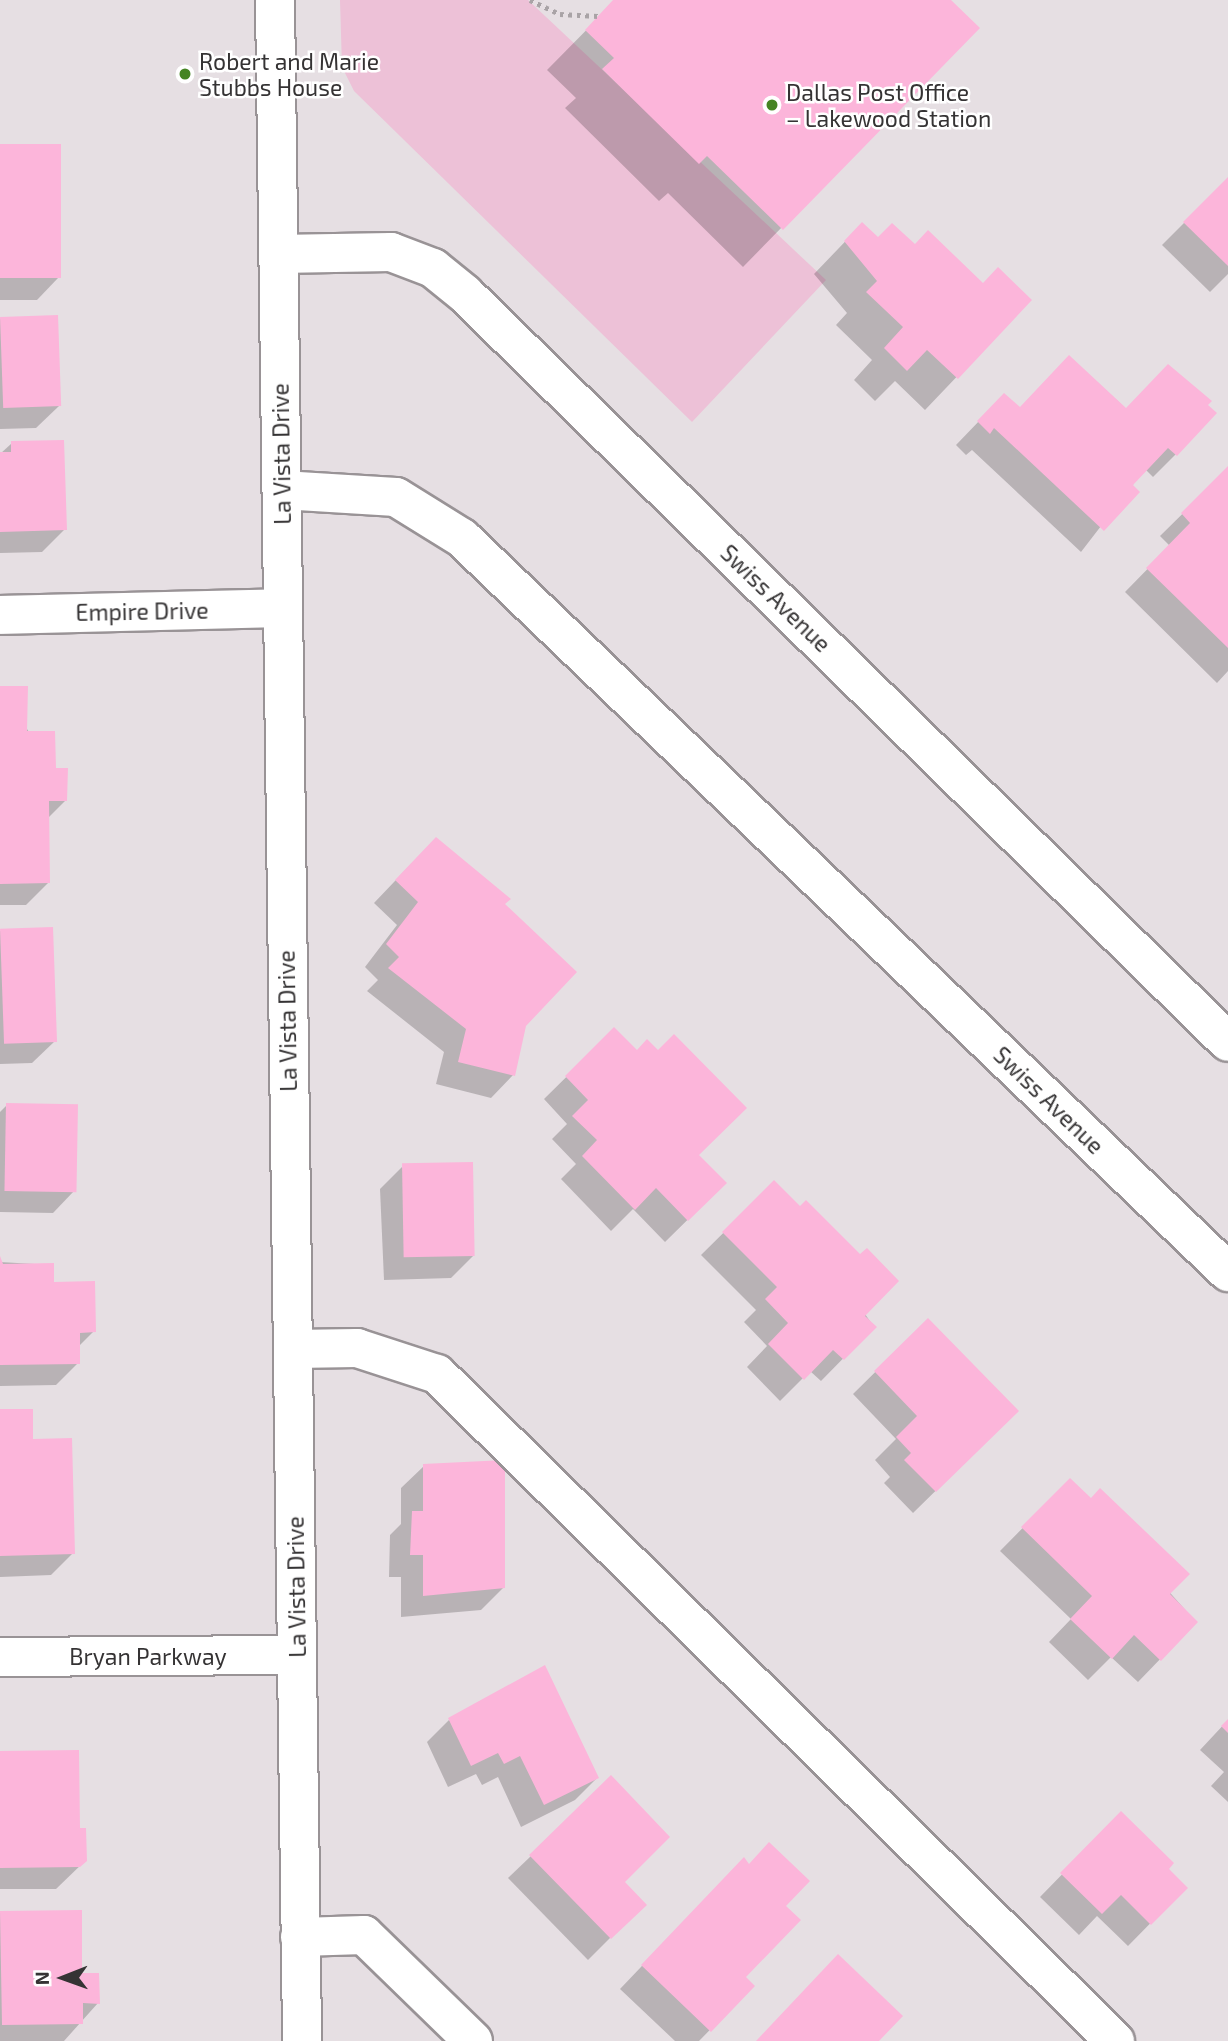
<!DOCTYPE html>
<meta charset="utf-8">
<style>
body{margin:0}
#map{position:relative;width:1228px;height:2041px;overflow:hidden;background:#e6dfe3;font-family:"Exo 2",sans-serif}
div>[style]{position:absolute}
.green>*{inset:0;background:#edc1d7}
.shadow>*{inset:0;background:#0003}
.building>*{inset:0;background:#fcb5da;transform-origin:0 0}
.path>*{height:4.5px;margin-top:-2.25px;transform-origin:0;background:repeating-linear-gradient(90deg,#a9a3a6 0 3.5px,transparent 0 8.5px)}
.roads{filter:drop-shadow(2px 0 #999396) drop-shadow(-2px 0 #999396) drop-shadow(0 2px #999396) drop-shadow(0 -2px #999396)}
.minor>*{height:38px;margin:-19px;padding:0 19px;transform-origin:19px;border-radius:19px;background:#fff}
.dots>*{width:19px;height:19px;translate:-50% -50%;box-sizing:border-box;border:4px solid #fff;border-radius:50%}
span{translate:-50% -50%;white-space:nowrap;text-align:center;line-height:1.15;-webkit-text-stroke:5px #fff;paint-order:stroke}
.poi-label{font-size:23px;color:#353334}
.left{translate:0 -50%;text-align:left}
.street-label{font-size:23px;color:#353334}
.north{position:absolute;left:28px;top:1943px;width:70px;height:70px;-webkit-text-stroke:5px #fff;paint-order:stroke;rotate:269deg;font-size:19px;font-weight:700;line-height:28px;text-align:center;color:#353334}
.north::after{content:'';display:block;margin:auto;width:24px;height:32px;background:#353334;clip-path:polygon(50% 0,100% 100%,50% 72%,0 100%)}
</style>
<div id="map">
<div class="green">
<div style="clip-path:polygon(340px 0,528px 0,826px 280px,692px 422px,354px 91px,342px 67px)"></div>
</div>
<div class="shadow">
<div style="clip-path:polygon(616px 0,949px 0,977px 28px,743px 267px,668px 193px,659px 201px,565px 108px,576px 98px,547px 70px)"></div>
<div style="clip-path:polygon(0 145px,59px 277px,37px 300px,0 300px)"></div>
<div style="clip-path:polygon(1228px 179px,1228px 274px,1210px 292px,1162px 245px)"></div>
<div style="clip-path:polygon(862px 224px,878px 240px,915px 246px,983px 285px,1030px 300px,925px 410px,895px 381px,875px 401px,854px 380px,872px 360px,836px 325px,847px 313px,814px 274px)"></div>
<div style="clip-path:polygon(0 318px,59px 406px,36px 428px,0 429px)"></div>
<div style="clip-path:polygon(1069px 357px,1176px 454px,1153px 477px,1145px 469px,1081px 552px,972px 450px,966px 455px,956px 445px,982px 418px,1019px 409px)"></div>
<div style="clip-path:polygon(12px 443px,65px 529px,42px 552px,0 553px,0 454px)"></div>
<div style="clip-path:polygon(1228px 469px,1228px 671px,1217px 683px,1125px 592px,1170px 546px,1160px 536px)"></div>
<div style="clip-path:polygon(0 688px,54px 770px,66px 800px,47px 819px,48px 883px,26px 905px,0 905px)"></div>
<div style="clip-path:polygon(414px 861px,503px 904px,525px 1025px,513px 1075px,491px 1098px,436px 1084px,444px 1052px,367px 991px,378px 980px,365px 967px,397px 925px,374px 903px)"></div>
<div style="clip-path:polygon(51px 929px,55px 1041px,32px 1063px,0 1064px,0 931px)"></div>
<div style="clip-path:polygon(614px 1030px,697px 1155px,725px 1183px,665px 1242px,633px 1209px,611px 1231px,561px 1179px,576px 1164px,552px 1139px,567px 1124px,544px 1099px)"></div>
<div style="clip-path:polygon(7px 1105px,75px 1190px,53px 1213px,0 1212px,0 1112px)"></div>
<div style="clip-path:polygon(402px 1167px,474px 1255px,451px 1278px,384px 1280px,380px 1189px)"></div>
<div style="clip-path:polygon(774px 1183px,874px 1327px,821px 1381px,810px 1371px,780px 1401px,747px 1367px,767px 1346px,744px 1322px,756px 1310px,701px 1255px)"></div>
<div style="clip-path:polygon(0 1262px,52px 1265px,52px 1284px,94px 1331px,78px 1347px,78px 1363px,56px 1385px,0 1386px)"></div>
<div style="clip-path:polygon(928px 1320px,1017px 1411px,913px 1513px,884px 1483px,890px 1477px,875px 1460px,896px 1439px,853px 1394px)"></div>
<div style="clip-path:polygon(0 1411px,31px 1441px,73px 1553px,51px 1575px,0 1577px)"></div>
<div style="clip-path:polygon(424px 1466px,503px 1588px,481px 1610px,401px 1617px,401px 1577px,389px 1577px,390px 1535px,401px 1524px,401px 1488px)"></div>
<div style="clip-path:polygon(1070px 1480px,1196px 1622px,1138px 1682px,1111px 1657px,1088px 1680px,1049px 1642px,1071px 1619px,1000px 1551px)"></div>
<div style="clip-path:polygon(449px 1720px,597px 1778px,575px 1800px,521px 1827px,498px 1777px,482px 1785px,476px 1774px,448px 1787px,427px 1742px)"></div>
<div style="clip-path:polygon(1228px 1720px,1228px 1802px,1211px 1786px,1224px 1772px,1200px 1750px)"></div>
<div style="clip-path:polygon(0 1753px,78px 1830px,85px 1861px,56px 1889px,0 1889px)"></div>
<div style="clip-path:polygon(1121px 1814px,1185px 1888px,1128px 1946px,1097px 1916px,1079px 1935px,1040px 1897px)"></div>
<div style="clip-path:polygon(531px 1856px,622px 1882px,644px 1904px,588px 1960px,508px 1878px)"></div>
<div style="clip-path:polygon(722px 1882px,784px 1906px,743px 1977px,753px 1986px,699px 2041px,675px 2041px,620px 1989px)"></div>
<div style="clip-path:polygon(80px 1912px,81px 1974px,98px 2003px,64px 2041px,0 2041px,0 1913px)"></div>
</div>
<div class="building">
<div style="clip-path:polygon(613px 0,951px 0,980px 28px,783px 230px,707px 156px,699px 164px,602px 69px,614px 58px,585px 30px)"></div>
<div style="left:0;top:144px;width:61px;height:134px"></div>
<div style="clip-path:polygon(1228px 177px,1228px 266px,1183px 222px)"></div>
<div style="clip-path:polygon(862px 222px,878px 237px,892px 223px,915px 244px,928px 230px,983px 283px,998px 267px,1032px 300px,958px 379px,927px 350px,907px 371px,884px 348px,903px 327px,866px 292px,877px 281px,844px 241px)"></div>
<div style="left:58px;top:315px;width:91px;height:58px;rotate:88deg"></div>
<div style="clip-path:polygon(1069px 355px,1126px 408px,1168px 364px,1212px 401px,1208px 405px,1217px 413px,1177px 456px,1168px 448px,1133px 485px,1140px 492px,1104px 531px,994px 428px,990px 434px,977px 421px,1004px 393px,1020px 407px)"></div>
<div style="clip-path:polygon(64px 440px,67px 530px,0 532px,0 452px,11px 452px,11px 441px)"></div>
<div style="clip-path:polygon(1228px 466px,1228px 648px,1146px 568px,1190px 523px,1181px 513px)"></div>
<div style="clip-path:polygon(0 686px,28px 686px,27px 731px,55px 731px,56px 768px,68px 768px,67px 801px,49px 801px,50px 883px,0 884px)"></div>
<div style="clip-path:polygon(436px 837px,511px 899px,505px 904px,577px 972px,526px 1026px,515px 1076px,458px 1062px,466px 1029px,388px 968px,399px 957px,386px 944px,418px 902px,395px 880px)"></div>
<div style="left:53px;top:927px;width:115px;height:53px;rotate:88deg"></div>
<div style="clip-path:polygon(614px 1027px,637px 1050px,647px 1039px,658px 1050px,674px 1034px,747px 1108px,699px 1155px,727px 1183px,688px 1221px,656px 1188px,635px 1210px,582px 1156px,597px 1140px,572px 1116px,588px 1100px,565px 1076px)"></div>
<div style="left:6px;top:1103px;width:72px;height:88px;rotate:1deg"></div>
<div style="left:473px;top:1162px;width:94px;height:71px;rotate:89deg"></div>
<div style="clip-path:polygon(774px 1180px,800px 1206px,806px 1200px,860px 1254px,867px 1248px,899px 1281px,865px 1316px,877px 1327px,844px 1360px,833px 1350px,804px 1380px,768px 1344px,788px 1323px,765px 1299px,777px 1287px,722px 1232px)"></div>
<div style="clip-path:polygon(0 1256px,3px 1264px,54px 1263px,54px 1282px,95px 1281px,96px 1332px,80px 1333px,80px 1364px,0 1365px)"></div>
<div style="clip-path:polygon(928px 1318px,1019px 1411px,936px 1492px,904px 1460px,911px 1453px,896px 1437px,917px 1416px,874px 1371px)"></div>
<div style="clip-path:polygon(0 1409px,33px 1409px,33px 1439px,72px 1438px,75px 1554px,0 1556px)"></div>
<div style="clip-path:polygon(505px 1460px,505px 1588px,423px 1596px,423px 1555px,410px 1555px,412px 1511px,423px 1511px,423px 1464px)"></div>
<div style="clip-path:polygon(1070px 1478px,1091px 1498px,1100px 1488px,1190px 1574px,1170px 1594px,1198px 1622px,1161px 1661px,1134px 1635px,1112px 1659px,1070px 1619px,1092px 1596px,1021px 1527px)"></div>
<div style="clip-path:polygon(545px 1665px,599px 1778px,544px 1805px,520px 1756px,504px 1764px,498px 1753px,471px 1766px,448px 1718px)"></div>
<div style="clip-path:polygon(1228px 1719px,1228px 1733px,1221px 1726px)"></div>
<div style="clip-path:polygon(79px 1750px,80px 1828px,86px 1828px,87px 1861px,80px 1867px,0 1868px,0 1751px)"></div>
<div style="clip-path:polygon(611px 1775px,670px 1837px,625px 1882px,647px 1905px,611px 1939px,529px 1855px)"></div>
<div style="clip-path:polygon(1121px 1811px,1174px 1863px,1169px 1869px,1188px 1888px,1151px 1925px,1121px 1895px,1102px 1914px,1060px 1873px)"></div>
<div style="clip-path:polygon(769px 1842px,810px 1881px,786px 1906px,801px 1920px,746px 1977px,755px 1986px,711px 2032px,641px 1965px,744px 1857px,749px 1864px)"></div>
<div style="clip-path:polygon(82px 1910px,82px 1973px,99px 1973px,100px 2004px,83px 2003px,83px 2024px,2px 2025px,0 1911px)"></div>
<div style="clip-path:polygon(838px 1954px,903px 2016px,879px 2041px,756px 2041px)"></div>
</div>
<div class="path">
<div style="left:530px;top:0;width:33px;rotate:25deg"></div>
<div style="left:560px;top:14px;width:38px;rotate:3deg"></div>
</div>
<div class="roads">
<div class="minor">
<div style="left:275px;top:0;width:2041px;rotate:89.24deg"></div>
<div style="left:278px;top:254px;width:113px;rotate:-1deg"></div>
<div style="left:391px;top:252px;width:45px;rotate:20.9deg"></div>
<div style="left:433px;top:268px;width:41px;rotate:39.1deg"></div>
<div style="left:465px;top:294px;width:1068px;rotate:44.43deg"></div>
<div style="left:282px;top:490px;width:114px;rotate:3.5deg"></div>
<div style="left:396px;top:497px;width:78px;rotate:31.8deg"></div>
<div style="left:462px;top:538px;width:1061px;rotate:43.78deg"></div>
<div style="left:0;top:615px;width:283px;rotate:-1.4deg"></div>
<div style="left:293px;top:1349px;width:64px;rotate:-0.9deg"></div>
<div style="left:357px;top:1348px;width:84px;rotate:18deg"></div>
<div style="left:437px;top:1374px;width:951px;rotate:44.53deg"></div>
<div style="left:0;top:1657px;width:297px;rotate:-0.4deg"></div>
<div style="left:300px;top:1937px;width:64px;rotate:-1.8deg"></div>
<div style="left:364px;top:1935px;width:152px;rotate:44.2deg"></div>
</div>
</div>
<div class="dots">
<div style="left:185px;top:74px;background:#458423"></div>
<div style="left:772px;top:105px;background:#458423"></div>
</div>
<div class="poi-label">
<span class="left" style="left:199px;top:74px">Robert and Marie<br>Stubbs House</span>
<span class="left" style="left:786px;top:105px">Dallas Post Office<br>– Lakewood Station</span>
</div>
<div class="street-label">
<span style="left:281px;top:454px;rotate:-91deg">La Vista Drive</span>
<span style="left:776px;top:598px;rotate:44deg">Swiss Avenue</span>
<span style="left:142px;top:611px;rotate:-1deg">Empire Drive</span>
<span style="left:287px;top:1021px;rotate:-91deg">La Vista Drive</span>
<span style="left:1049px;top:1100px;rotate:44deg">Swiss Avenue</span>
<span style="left:296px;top:1587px;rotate:-91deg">La Vista Drive</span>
<span style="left:148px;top:1656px">Bryan Parkway</span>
</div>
<div class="north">N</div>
</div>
